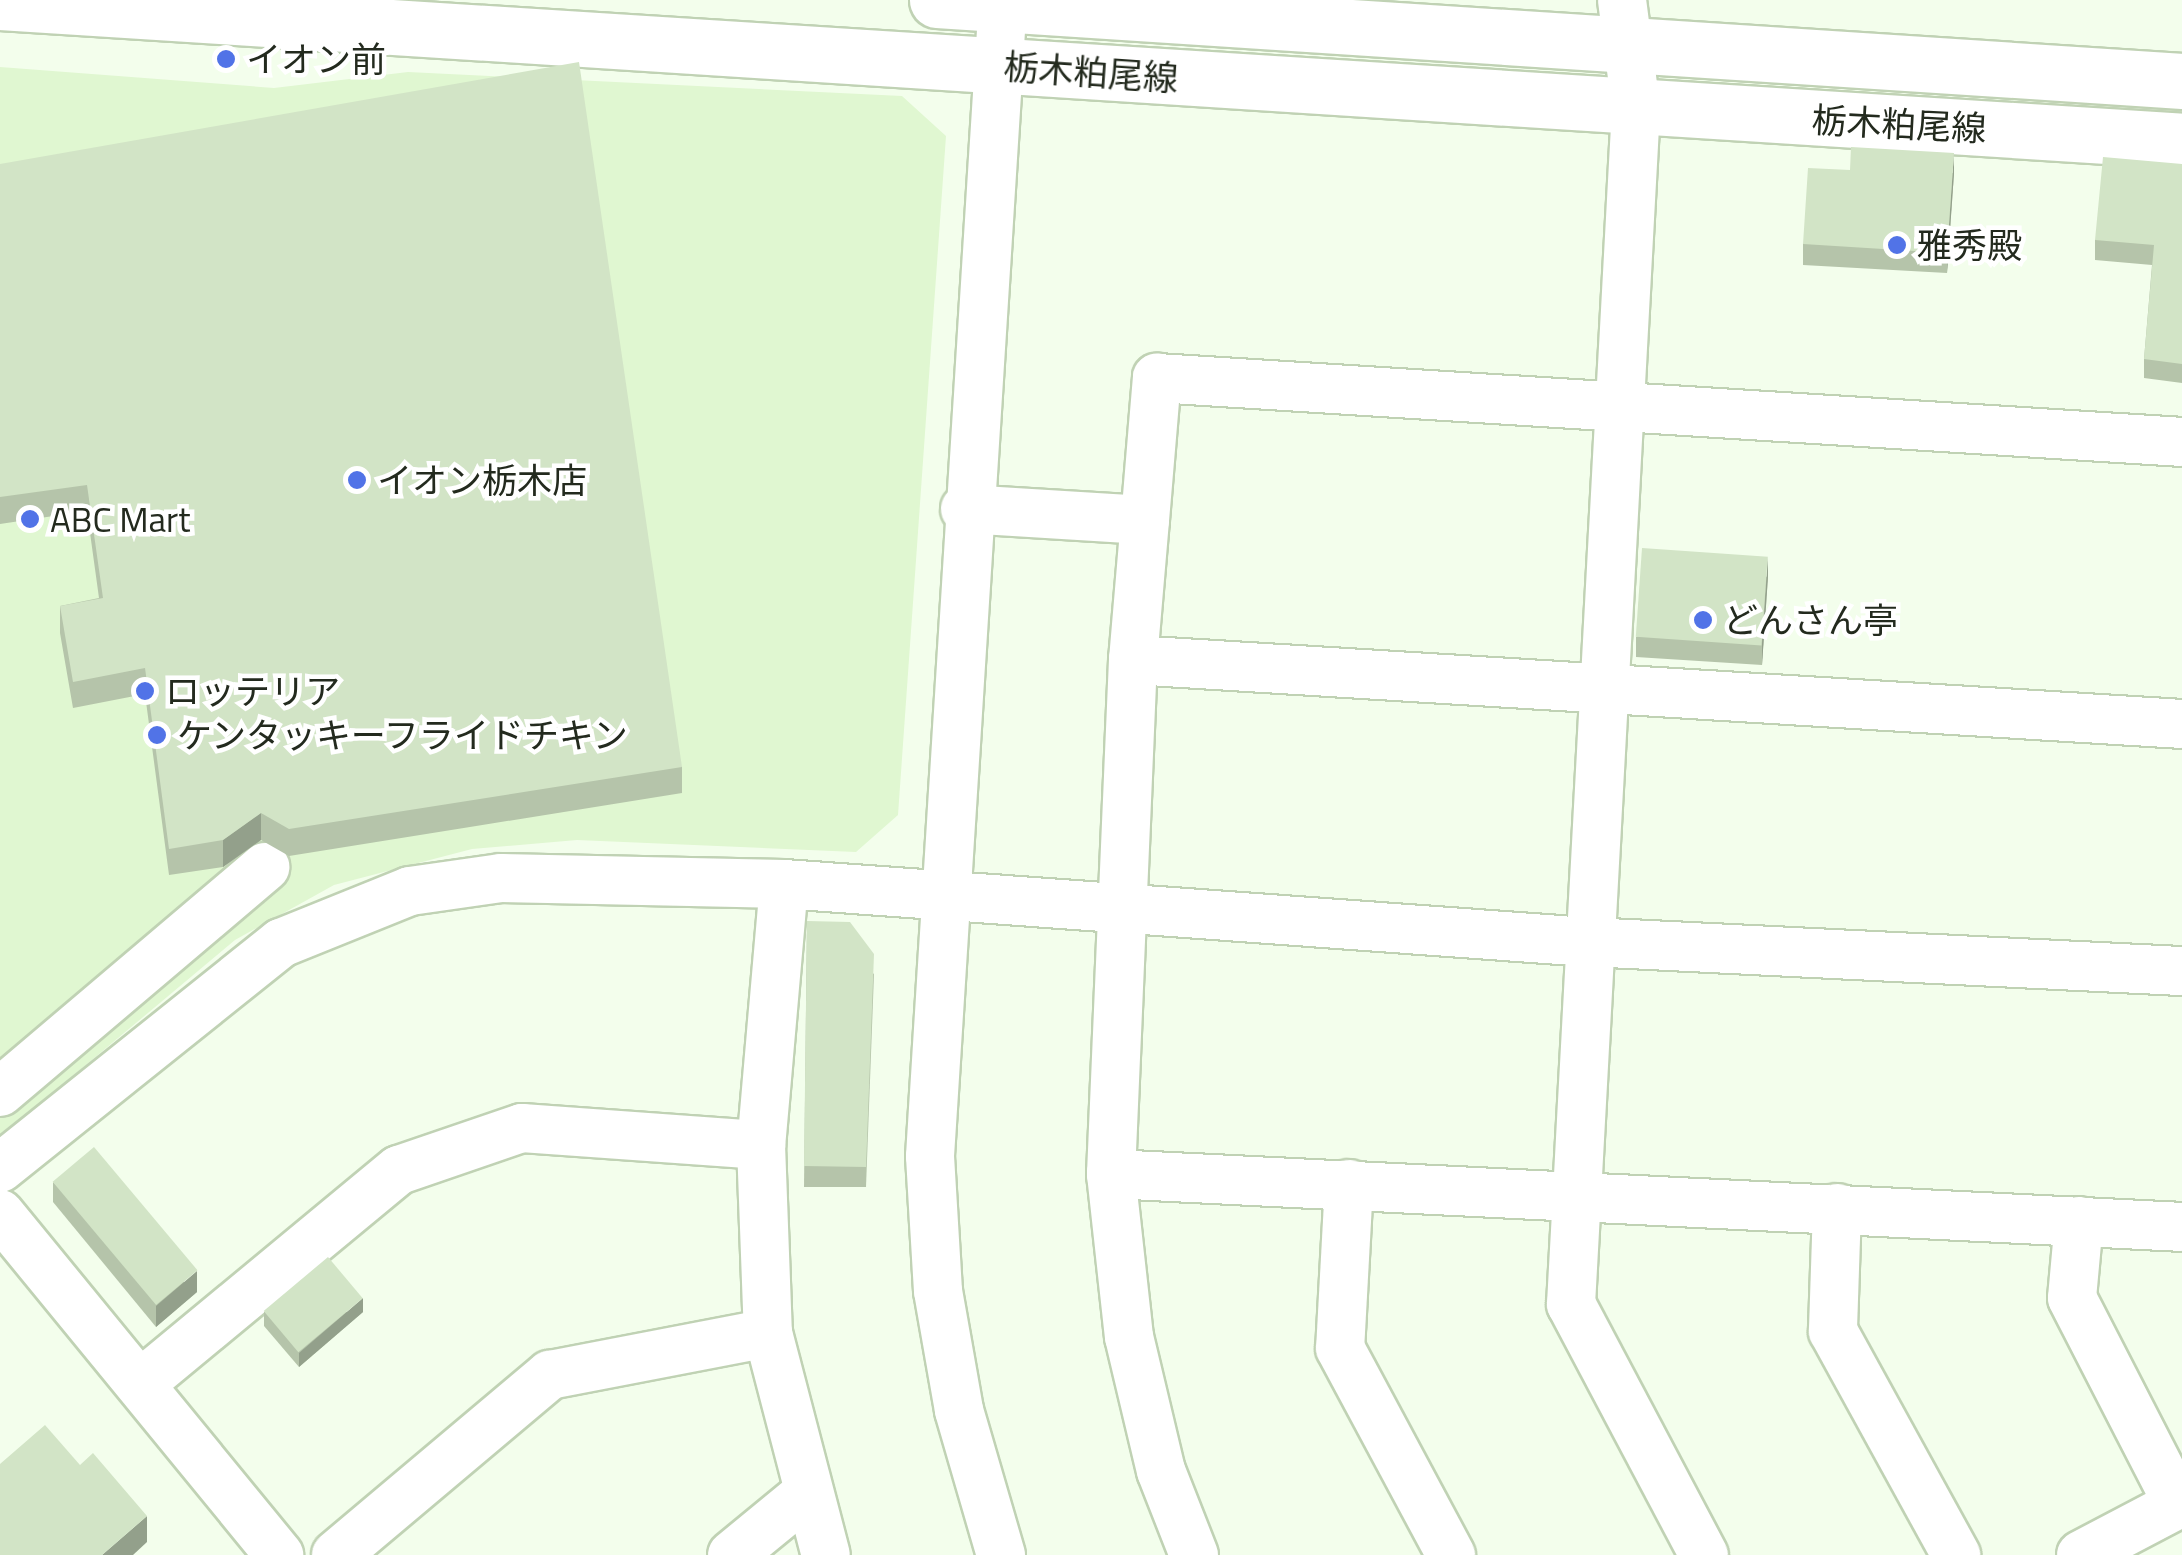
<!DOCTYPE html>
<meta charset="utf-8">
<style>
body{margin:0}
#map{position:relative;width:2182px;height:1555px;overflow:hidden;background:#f3feec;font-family:"Titillium Web","Noto Sans JP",sans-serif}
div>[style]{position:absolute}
.built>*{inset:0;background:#e0f7d1}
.roads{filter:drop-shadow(2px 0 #c0d2b4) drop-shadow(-2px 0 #c0d2b4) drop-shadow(0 2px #c0d2b4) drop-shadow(0 -2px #c0d2b4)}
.minor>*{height:48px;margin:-24px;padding:0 24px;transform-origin:24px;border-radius:24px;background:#fff}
.major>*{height:55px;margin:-27.5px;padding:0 27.5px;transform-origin:27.5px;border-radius:27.5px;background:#fff}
.wall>*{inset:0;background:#b5c4aa}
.shaded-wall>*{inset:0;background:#93a08b}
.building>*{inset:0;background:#d2e4c6;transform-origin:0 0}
.dots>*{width:28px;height:28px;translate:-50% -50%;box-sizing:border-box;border:5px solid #fff;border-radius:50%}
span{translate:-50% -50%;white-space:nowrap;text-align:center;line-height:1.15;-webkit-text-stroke:9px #fff;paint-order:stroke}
.poi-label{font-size:35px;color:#232a1e}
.left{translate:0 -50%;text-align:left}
.street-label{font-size:35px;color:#232a1e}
</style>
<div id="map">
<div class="built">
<div style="clip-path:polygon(0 67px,274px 88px,408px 72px,902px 96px,946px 136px,898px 815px,856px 852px,577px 840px,472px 849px,334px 885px,235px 940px,0 1137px)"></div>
</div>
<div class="roads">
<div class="minor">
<div style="left:1622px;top:0;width:109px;rotate:82.6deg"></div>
<div style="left:1636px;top:108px;width:1198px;rotate:93.11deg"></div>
<div style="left:1571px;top:1304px;width:284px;rotate:62.1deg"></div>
<div style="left:965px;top:509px;width:180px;rotate:3.5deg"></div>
<div style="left:1145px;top:520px;width:141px;rotate:94.9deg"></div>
<div style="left:1145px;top:520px;width:143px;rotate:-85.2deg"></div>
<div style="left:1157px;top:378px;width:1027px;rotate:3.57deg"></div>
<div style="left:784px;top:884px;width:262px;rotate:95deg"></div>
<div style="left:761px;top:1145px;width:188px;rotate:87.9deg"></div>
<div style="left:768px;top:1333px;width:229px;rotate:75.4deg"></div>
<div style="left:0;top:1092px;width:348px;rotate:-40.3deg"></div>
<div style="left:0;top:1168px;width:360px;rotate:-38.7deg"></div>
<div style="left:281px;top:943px;width:139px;rotate:-22deg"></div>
<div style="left:410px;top:891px;width:92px;rotate:-8.1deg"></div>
<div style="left:501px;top:878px;width:283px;rotate:1.2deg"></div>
<div style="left:784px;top:884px;width:806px;rotate:4.13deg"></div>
<div style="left:1588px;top:942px;width:595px;rotate:2.8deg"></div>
<div style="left:1111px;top:1174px;width:1072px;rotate:2.83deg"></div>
<div style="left:1349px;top:1184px;width:164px;rotate:93.1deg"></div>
<div style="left:1340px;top:1348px;width:235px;rotate:61.8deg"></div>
<div style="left:1837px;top:1208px;width:123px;rotate:91.9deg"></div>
<div style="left:1833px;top:1331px;width:256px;rotate:61.2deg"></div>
<div style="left:0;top:1214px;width:441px;rotate:50.7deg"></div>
<div style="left:2079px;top:1221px;width:77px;rotate:95.2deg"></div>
<div style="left:2072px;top:1298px;width:232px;rotate:62.8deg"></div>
<div style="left:140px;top:1384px;width:336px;rotate:-39.6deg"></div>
<div style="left:399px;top:1170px;width:130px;rotate:-18.9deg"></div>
<div style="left:522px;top:1128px;width:240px;rotate:4.1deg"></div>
<div style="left:336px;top:1555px;width:280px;rotate:-40.1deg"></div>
<div style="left:550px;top:1375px;width:222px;rotate:-10.9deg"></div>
<div style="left:732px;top:1555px;width:94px;rotate:-39.4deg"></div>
<div style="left:1001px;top:1555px;width:151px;rotate:-106.2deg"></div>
<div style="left:959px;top:1410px;width:121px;rotate:-100deg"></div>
<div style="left:938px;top:1291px;width:135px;rotate:-93.4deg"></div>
<div style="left:930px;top:1156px;width:1158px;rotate:-86.39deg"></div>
<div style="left:1194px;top:1555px;width:90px;rotate:-111.4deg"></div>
<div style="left:1161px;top:1471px;width:138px;rotate:-103.4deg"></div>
<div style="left:1129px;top:1337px;width:164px;rotate:-96.3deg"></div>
<div style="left:1111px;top:1174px;width:514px;rotate:-87.55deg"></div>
<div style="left:1133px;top:660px;width:1051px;rotate:3.49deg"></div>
<div style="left:2081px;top:1555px;width:114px;rotate:-27.7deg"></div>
</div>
<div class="major">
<div style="left:937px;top:0;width:1248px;rotate:3.72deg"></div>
<div style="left:0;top:2px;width:2186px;rotate:3.64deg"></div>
</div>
</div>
<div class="wall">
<div style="clip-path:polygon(0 164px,682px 767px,682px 793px,289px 856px,261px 840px,223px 867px,169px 875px,145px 694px,73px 708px,60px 633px,60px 606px,99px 598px,87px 511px,0 524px)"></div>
<div style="clip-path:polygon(2182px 164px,2182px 383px,2144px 378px,2144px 359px,2152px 265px,2095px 260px,2095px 240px)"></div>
<div style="clip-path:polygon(1850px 170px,1954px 173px,1947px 273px,1803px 265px,1803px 244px)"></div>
<div style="clip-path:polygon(1768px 576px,1762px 665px,1636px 657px,1636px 637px)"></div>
<div style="clip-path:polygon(807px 921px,874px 974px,866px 1187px,804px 1187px)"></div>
<div style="clip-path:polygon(53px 1182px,197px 1292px,156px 1327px,53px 1202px)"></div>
<div style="clip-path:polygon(264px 1312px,363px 1312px,299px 1367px,264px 1326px)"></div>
</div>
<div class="shaded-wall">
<div style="clip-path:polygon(1954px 153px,1954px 173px,1947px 273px,1947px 253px)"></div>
<div style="clip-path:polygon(1768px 556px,1768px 576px,1762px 665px,1762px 644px)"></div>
<div style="clip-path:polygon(261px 813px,261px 840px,223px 867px,223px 840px)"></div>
<div style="clip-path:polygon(197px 1271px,197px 1292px,156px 1327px,156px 1306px)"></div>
<div style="clip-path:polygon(363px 1298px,363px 1312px,299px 1367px,299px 1353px)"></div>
<div style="clip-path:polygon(147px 1516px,147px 1542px,133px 1555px,102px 1555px)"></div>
</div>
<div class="building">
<div style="clip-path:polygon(579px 62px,682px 767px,289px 829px,261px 813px,223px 840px,169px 849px,145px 668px,73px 682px,60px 606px,103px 598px,87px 485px,0 497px,0 164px)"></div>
<div style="clip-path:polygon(1851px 147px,1954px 153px,1947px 253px,1803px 244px,1808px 168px,1850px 170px)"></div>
<div style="clip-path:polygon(2103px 157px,2182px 164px,2182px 364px,2144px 359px,2154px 245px,2095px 240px)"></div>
<div style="left:1642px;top:548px;width:126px;height:89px;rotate:4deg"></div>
<div style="clip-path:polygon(807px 921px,850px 922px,874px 954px,866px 1167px,804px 1166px)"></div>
<div style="left:94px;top:1147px;width:161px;height:54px;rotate:50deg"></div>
<div style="left:328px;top:1257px;width:54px;height:84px;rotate:50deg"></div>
<div style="clip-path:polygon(45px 1425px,80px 1465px,93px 1453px,147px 1516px,102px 1555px,0 1555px,0 1464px)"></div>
</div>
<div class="dots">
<div style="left:226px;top:59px;background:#5173e7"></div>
<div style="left:1897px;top:245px;background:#5173e7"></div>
<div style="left:357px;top:480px;background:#5173e7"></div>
<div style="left:30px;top:519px;background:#5173e7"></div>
<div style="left:1703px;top:620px;background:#5173e7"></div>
<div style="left:145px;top:691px;background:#5173e7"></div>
<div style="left:157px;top:735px;background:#5173e7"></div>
</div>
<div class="poi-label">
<span class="left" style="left:246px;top:59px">イオン前</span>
<span class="left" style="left:1917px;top:245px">雅秀殿</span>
<span class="left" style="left:377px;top:480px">イオン栃木店</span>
<span class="left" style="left:50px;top:519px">ABC Mart</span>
<span class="left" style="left:1723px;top:620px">どんさん亭</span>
<span class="left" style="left:165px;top:691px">ロッテリア</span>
<span class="left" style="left:177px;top:735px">ケンタッキーフライドチキン</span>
</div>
<div class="street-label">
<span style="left:1091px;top:72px;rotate:4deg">栃木粕尾線</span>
<span style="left:1899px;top:124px;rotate:3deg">栃木粕尾線</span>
</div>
</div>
